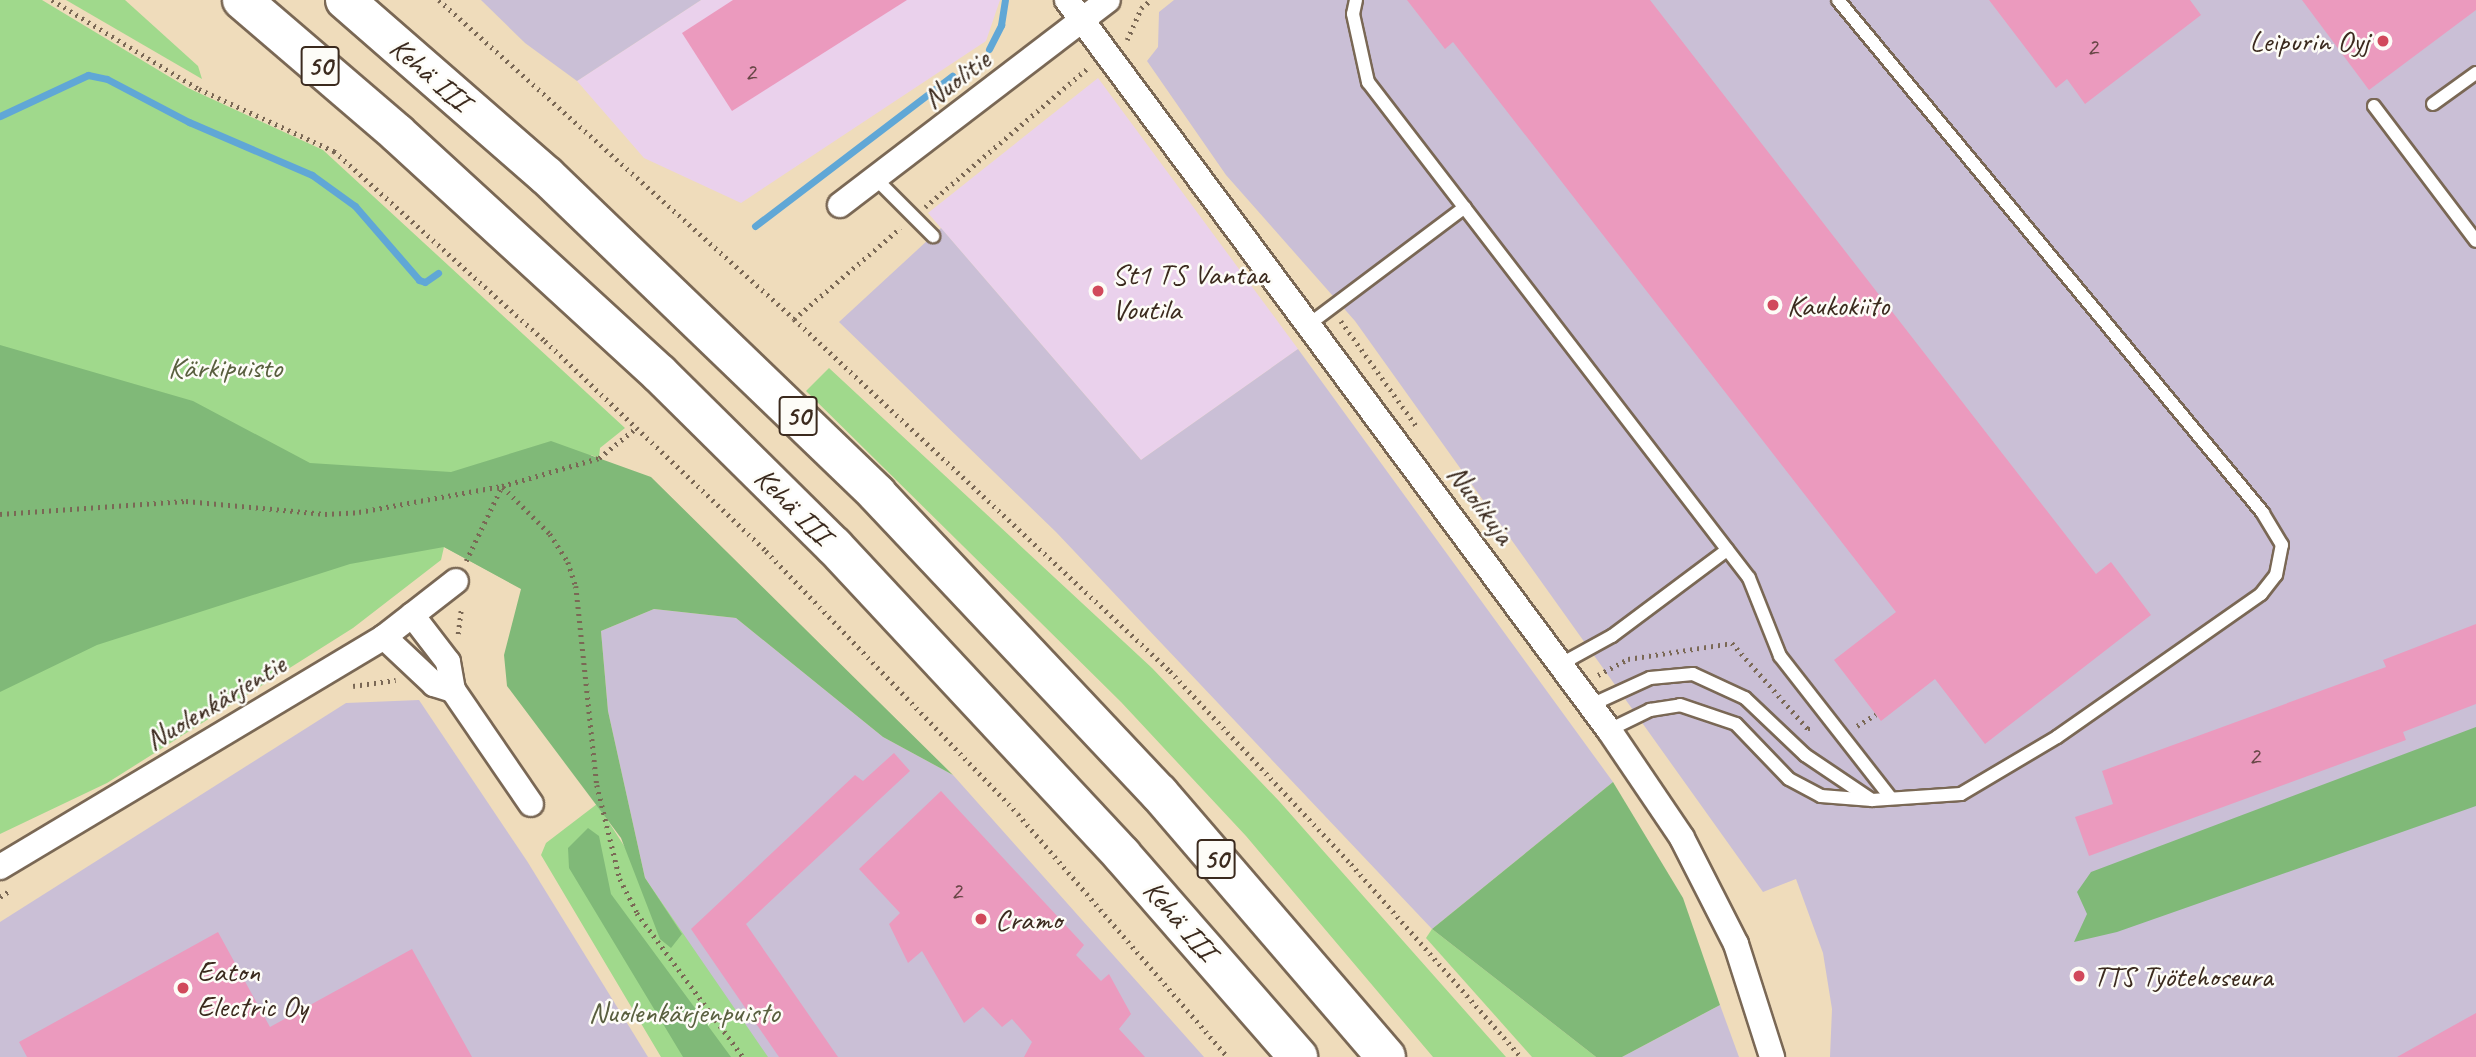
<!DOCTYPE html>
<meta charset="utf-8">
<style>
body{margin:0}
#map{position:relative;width:2476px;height:1057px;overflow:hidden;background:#efdcbb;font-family:Caveat,sans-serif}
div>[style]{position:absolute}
.built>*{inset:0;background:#ead1ec}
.industrial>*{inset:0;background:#cabfd6}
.green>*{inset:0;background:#a0d98c}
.forest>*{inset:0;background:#80b978}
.stream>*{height:7px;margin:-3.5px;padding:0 3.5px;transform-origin:3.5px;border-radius:3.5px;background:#60a7d6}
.building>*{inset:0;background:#eb9abe}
.path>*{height:4.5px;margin-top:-2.25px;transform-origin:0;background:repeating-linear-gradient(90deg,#7a6855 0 2px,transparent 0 7px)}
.roads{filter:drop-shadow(2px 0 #7a6855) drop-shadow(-2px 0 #7a6855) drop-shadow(0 2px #7a6855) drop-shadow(0 -2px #7a6855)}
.service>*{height:12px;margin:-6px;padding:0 6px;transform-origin:6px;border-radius:6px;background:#fff}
.minor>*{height:24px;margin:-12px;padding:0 12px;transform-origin:12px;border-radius:12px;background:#fff}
.trunk>*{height:38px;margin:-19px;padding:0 19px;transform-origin:19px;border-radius:19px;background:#fff}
.dots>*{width:19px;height:19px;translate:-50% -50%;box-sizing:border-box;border:4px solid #fdfcf7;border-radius:50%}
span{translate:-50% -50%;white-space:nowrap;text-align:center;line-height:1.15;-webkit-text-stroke:5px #fdfcf7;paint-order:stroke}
.number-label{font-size:26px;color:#674646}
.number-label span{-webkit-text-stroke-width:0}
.shield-label span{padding:2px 5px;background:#fdfcf7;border:2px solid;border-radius:5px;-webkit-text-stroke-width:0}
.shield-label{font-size:28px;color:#3b2a1e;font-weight:700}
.poi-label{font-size:30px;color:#3b2a1e}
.right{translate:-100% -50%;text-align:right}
.left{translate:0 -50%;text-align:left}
.street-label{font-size:30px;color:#3b2a1e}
.park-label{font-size:30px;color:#595f3f}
</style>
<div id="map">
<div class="built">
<div style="clip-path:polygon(701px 0,1000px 0,986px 41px,741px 203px,644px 158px,577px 81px)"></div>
<div style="clip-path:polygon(1098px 78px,1298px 349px,1141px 460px,928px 213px)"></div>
</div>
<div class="industrial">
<div style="clip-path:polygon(481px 0,701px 0,577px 81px,525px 43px)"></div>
<div style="clip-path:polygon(1174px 0,2476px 0,2476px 1057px,1830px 1057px,1832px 1009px,1823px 953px,1796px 879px,1763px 892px,1355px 321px,1226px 175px,1147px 61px,1158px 47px,1159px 12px)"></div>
<div style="clip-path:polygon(941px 228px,1141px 460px,1298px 349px,1613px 782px,1432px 929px,1056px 532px,839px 322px)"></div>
<div style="clip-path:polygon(654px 609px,736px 618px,883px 737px,953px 775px,1204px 1057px,766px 1057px,645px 878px,608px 711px,601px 631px)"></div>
<div style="clip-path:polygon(419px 700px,527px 861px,648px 1057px,0 1057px,0 922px,346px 703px)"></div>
<div style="clip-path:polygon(1720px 1005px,1739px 1057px,1622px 1057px)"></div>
</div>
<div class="green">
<div style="clip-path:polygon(0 0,42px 0,188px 88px,323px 150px,625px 428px,600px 448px,599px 458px,591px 455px,522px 589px,444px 547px,441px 560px,353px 628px,107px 783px,0 834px)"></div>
<div style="clip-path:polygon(66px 0,125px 0,198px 66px,202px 79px)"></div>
<div style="clip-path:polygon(829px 368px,1152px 668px,1279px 801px,1506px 1057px,1433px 1057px,1246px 836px,1121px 702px,806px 391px)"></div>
<div style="clip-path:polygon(597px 804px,645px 878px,768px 1057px,661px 1057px,541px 855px,546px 843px)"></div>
<div style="clip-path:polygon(1432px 929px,1596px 1057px,1532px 1057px,1426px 938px)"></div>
</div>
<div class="forest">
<div style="clip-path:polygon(0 345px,193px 401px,310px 463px,451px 472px,551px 441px,651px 477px,953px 775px,883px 737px,736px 618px,654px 609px,601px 631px,608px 711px,645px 878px,682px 934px,671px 948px,660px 939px,621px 838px,507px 686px,504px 655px,521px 589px,444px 547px,350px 564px,97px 645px,0 692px)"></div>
<div style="clip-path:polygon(2476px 727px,2476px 806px,2117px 932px,2074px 942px,2087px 914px,2077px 892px,2091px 872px)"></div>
<div style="clip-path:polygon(1613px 782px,1683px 898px,1720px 1005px,1622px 1057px,1596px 1057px,1432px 929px)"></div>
<div style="clip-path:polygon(588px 828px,599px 836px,611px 894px,731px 1057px,683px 1057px,569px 868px,568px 848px)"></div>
</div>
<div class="stream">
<div style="left:989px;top:49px;width:27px;rotate:-63deg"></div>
<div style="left:1001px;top:25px;width:25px;rotate:-81deg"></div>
<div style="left:0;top:116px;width:97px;rotate:-25deg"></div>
<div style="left:88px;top:75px;width:19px;rotate:12deg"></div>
<div style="left:107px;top:79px;width:93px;rotate:27.7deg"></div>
<div style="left:189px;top:122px;width:134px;rotate:23.3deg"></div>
<div style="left:312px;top:175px;width:53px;rotate:35.8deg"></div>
<div style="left:355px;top:206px;width:98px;rotate:49.1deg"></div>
<div style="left:419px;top:280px;width:6px;rotate:18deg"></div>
<div style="left:425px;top:282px;width:16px;rotate:-35deg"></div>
<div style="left:755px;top:226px;width:248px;rotate:-37.3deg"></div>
</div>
<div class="building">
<div style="clip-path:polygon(733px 0,907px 0,732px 111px,682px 33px)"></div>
<div style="clip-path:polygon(1407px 0,1650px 0,2096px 574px,2111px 562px,2151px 615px,1985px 744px,1935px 679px,1881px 721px,1834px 660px,1896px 612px,1453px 42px,1445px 49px)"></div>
<div style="clip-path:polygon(1989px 0,2190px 0,2201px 15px,2085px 104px,2067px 79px,2056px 88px)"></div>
<div style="clip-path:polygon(2302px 0,2476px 0,2476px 10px,2369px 90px)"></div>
<div style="clip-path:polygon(2476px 624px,2476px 704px,2403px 732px,2406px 740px,2089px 856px,2075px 817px,2113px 804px,2102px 771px,2386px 667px,2383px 660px)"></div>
<div style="clip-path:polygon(894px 753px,910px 771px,746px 924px,838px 1057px,779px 1057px,691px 929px,855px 775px,863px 781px)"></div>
<div style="clip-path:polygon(941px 791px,1084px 945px,1076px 955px,1101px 981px,1109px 974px,1131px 1014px,1119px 1029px,1145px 1057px,1024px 1057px,1032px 1042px,1012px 1019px,1002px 1027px,983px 1007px,964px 1023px,922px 951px,908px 963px,889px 924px,900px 913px,859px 869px)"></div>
<div style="clip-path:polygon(218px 932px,270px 1027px,412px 949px,472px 1057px,27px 1057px,19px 1042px)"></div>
<div style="clip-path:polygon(2476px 1013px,2476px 1057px,2397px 1057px)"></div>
</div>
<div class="path">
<div style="left:52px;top:0;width:172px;rotate:31.2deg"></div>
<div style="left:199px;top:89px;width:149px;rotate:24.7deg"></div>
<div style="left:334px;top:151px;width:284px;rotate:42deg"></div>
<div style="left:545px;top:341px;width:305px;rotate:43.5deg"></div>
<div style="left:766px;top:551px;width:364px;rotate:46.2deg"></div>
<div style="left:1018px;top:814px;width:321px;rotate:49.2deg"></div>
<div style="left:439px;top:0;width:477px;rotate:41.9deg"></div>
<div style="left:794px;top:319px;width:515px;rotate:43.11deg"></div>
<div style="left:1170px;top:671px;width:265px;rotate:46.8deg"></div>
<div style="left:1351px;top:864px;width:257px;rotate:48.6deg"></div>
<div style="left:1127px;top:40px;width:35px;rotate:-66deg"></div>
<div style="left:1141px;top:8px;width:13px;rotate:-39deg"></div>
<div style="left:925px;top:207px;width:216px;rotate:-40.5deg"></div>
<div style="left:794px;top:319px;width:140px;rotate:-40.6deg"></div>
<div style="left:1341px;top:321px;width:132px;rotate:54.3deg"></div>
<div style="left:503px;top:487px;width:66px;rotate:45deg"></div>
<div style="left:550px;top:534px;width:33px;rotate:57deg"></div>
<div style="left:568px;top:562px;width:25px;rotate:72deg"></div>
<div style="left:576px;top:586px;width:200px;rotate:84deg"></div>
<div style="left:597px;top:785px;width:97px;rotate:76.3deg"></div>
<div style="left:620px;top:879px;width:38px;rotate:63deg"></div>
<div style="left:637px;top:913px;width:179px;rotate:53.6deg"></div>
<div style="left:0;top:514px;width:186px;rotate:-4deg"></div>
<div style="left:186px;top:501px;width:140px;rotate:5.3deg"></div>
<div style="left:325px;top:514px;width:34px;rotate:-3deg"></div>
<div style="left:359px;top:512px;width:145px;rotate:-10.3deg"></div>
<div style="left:502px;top:486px;width:101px;rotate:-16.1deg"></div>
<div style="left:599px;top:458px;width:48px;rotate:-39deg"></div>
<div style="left:466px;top:561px;width:83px;rotate:-64.4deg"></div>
<div style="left:458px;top:634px;width:25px;rotate:-83deg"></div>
<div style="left:1598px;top:675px;width:34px;rotate:-28deg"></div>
<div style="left:1628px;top:659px;width:105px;rotate:-8.7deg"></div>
<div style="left:1732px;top:643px;width:115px;rotate:48.5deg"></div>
<div style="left:1808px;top:729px;width:6px"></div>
<div style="left:353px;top:686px;width:43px;rotate:-7.9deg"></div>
<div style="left:1857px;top:726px;width:22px;rotate:-32deg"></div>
<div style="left:0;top:897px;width:11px;rotate:-34deg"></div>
</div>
<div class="roads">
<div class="service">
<div style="left:1356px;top:0;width:14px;rotate:102deg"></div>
<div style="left:1353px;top:14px;width:70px;rotate:77.6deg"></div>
<div style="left:1368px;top:82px;width:625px;rotate:52.47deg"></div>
<div style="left:1749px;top:578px;width:84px;rotate:68.3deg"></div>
<div style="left:1780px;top:656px;width:180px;rotate:52deg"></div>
<div style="left:2433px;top:104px;width:53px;rotate:-35.8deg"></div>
<div style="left:2374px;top:106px;width:169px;rotate:52.9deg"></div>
<div style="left:876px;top:179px;width:81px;rotate:45deg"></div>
<div style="left:1308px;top:325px;width:196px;rotate:-36.9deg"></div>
<div style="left:1561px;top:664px;width:58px;rotate:-28.8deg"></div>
<div style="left:1612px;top:636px;width:144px;rotate:-36.8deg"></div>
<div style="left:1591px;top:705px;width:65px;rotate:-24.6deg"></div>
<div style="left:1650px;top:678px;width:43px;rotate:-5.3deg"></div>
<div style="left:1693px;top:674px;width:57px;rotate:24.8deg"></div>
<div style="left:1745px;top:698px;width:83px;rotate:43.5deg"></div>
<div style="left:1805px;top:755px;width:81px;rotate:33.9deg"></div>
<div style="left:1609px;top:730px;width:46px;rotate:-26deg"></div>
<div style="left:1650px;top:710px;width:30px;rotate:-9deg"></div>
<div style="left:1680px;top:705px;width:59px;rotate:18.7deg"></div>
<div style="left:1736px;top:724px;width:76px;rotate:46.1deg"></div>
<div style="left:1789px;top:779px;width:36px;rotate:28deg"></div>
<div style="left:1821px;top:796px;width:51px;rotate:4.5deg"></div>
<div style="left:1872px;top:800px;width:89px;rotate:-3.9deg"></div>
<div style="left:1961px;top:794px;width:112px;rotate:-30.7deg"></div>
<div style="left:2057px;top:737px;width:249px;rotate:-35deg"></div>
<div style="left:2261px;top:594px;width:24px;rotate:-52deg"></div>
<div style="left:2276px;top:575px;width:31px;rotate:-79deg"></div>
<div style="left:2282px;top:545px;width:37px;rotate:-121deg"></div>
<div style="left:2263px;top:513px;width:666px;rotate:-129.64deg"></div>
</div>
<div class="minor">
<div style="left:1067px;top:0;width:909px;rotate:53.41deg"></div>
<div style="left:1609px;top:730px;width:130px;rotate:55.9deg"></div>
<div style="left:1682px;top:838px;width:119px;rotate:63deg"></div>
<div style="left:1736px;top:944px;width:119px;rotate:72.3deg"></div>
<div style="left:840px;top:205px;width:337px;rotate:-37.4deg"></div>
<div style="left:412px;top:615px;width:59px;rotate:52.5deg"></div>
<div style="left:448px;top:662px;width:28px;rotate:80deg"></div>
<div style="left:384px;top:637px;width:69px;rotate:43.2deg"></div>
<div style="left:434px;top:684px;width:20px;rotate:18deg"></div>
<div style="left:453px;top:690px;width:138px;rotate:55.6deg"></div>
<div style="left:0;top:867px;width:448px;rotate:-30.9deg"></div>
<div style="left:384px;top:637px;width:91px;rotate:-37.9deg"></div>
</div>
<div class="trunk">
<div style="left:242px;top:0;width:204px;rotate:40.6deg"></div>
<div style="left:397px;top:133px;width:357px;rotate:42.5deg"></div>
<div style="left:660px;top:374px;width:245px;rotate:44.7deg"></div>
<div style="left:834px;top:546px;width:422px;rotate:47deg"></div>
<div style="left:1122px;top:855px;width:268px;rotate:48.9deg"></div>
<div style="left:345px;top:0;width:268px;rotate:41.1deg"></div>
<div style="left:547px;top:176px;width:458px;rotate:43.9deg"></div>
<div style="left:877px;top:494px;width:411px;rotate:46.7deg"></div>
<div style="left:1159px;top:793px;width:348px;rotate:49.3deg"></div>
</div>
</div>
<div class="dots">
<div style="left:2383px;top:41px;background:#d1495b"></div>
<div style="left:1098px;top:291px;background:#d1495b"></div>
<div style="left:1773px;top:305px;background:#d1495b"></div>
<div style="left:981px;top:919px;background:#d1495b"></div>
<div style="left:2079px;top:976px;background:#d1495b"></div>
<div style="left:183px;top:988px;background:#d1495b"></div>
</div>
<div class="number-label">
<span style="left:2092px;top:47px">2</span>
<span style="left:750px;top:72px">2</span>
<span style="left:2254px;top:756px">2</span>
<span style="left:956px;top:891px">2</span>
</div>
<div class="shield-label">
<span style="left:320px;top:66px">50</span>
<span style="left:798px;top:416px">50</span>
<span style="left:1216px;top:859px">50</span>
</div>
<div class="poi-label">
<span class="right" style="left:2369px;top:41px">Leipurin Oyj</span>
<span class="left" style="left:1112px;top:291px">St1 TS Vantaa<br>Voutila</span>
<span class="left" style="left:1787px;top:305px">Kaukokiito</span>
<span class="left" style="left:995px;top:919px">Cramo</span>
<span class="left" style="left:197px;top:988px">Eaton<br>Electric Oy</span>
<span class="left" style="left:2093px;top:976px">TTS Työtehoseura</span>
</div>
<div class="street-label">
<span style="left:430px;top:74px;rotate:41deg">Kehä III</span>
<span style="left:956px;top:79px;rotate:-38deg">Nuolitie</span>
<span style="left:1481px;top:504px;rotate:53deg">Nuolikuja</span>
<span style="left:793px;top:506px;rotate:45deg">Kehä III</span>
<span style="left:215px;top:702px;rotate:-31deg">Nuolenkärjentie</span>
<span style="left:1180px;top:920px;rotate:49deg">Kehä III</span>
</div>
<div class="park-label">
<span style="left:225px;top:367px">Kärkipuisto</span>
<span style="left:684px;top:1012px">Nuolenkärjenpuisto</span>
</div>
</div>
